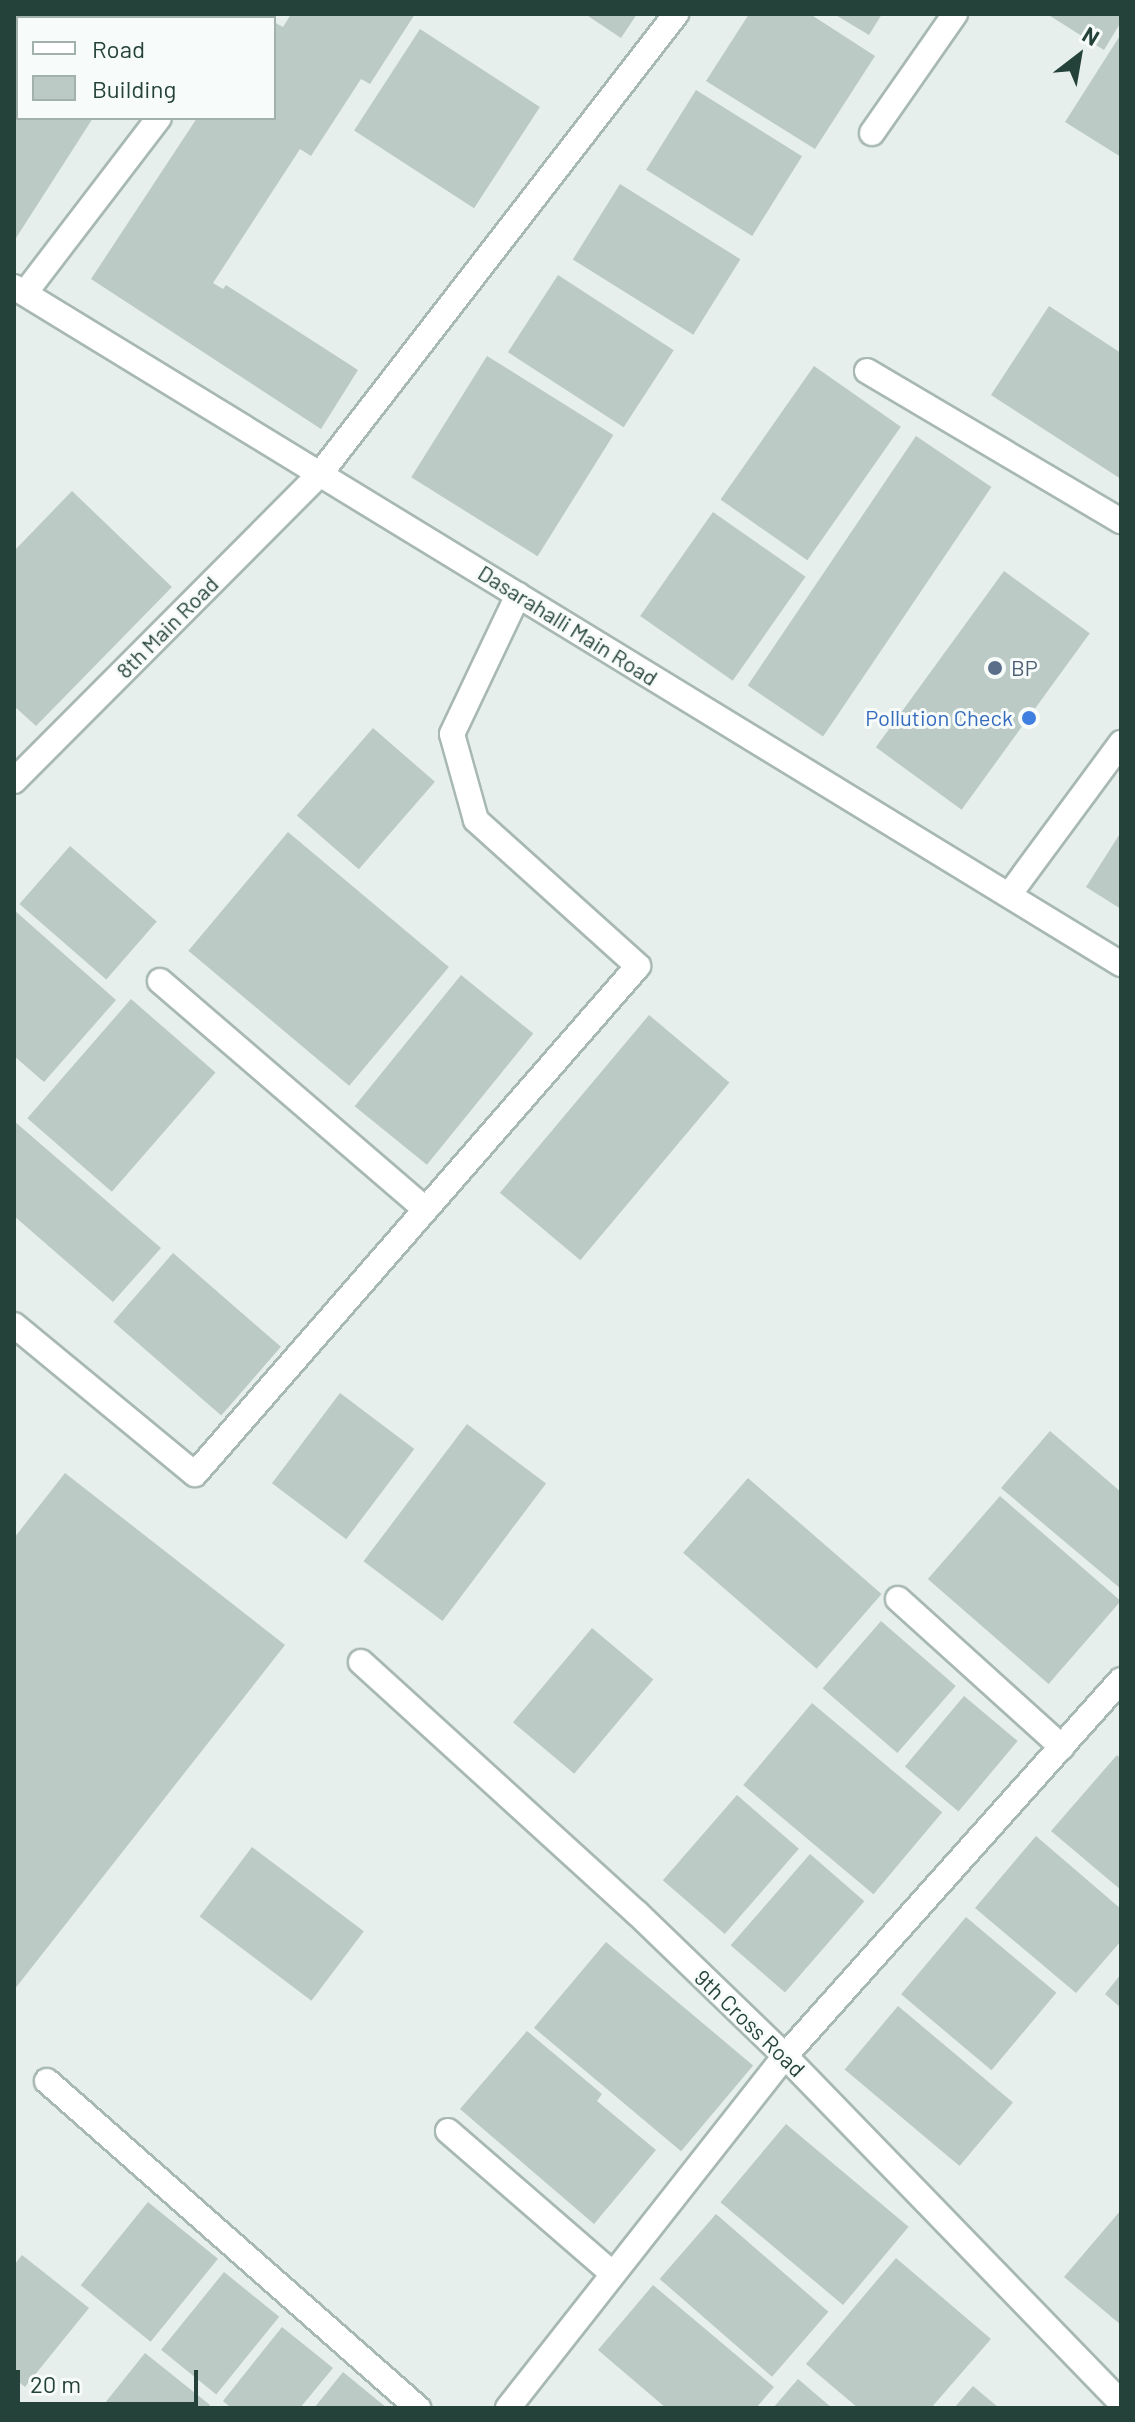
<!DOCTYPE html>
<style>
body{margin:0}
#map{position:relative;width:1135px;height:2422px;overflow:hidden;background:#e6efeb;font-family:Barlow,sans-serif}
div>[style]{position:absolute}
.building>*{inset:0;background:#bbcac4;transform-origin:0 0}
.roads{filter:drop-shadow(2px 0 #a8b8b2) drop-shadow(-2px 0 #a8b8b2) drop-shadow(0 2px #a8b8b2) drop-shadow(0 -2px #a8b8b2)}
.minor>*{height:24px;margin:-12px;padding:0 12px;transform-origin:12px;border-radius:12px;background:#fff}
.dots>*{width:22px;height:22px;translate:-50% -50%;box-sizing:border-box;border:4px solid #f7fbf9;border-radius:50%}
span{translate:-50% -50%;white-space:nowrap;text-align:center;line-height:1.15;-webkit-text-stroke:6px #f7fbf9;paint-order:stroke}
.street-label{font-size:22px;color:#24423a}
.service-label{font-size:22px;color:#4e5e75}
.left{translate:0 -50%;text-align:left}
.shop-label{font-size:22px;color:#366cbe}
.right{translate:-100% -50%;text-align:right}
.frame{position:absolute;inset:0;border:16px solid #24423a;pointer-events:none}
.legend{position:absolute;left:16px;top:16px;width:260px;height:104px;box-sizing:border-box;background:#f7fbf9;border:2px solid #a3b1ad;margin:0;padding:10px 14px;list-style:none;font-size:24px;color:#24423a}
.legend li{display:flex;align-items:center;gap:16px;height:40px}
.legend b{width:40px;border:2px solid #a3b1ad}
.north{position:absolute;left:1039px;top:16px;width:80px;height:80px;-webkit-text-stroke:6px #f7fbf9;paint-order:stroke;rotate:31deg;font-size:22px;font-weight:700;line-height:32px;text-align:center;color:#24423a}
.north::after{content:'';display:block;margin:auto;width:28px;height:36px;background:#24423a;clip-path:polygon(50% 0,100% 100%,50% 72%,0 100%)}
.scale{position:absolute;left:16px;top:2370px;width:182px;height:36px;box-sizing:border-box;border:4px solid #24423a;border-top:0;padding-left:10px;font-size:24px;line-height:28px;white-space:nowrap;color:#24423a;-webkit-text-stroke:6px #f7fbf9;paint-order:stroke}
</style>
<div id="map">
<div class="building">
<div style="clip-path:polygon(14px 14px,100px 18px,18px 18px,18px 118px,93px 118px,16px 238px)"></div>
<div style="clip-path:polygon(291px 14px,415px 14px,370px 84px,361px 79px,311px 156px,300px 149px,213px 283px,223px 289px,226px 285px,358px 370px,321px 429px,91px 279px,197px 118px,274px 118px,274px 22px,283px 27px)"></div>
<div style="clip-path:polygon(585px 14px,637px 14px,621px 38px)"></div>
<div style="clip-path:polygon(749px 14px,810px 14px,875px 56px,815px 149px,706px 81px)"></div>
<div style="clip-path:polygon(834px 14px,882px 14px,869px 35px)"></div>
<div style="clip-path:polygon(1047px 14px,1121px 14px,1121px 22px,1104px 50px)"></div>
<div style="left:420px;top:29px;width:143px;height:121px;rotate:33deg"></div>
<div style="clip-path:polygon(1121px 34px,1121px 157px,1065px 122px)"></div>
<div style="left:696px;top:90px;width:125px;height:94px;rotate:32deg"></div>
<div style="left:620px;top:184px;width:142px;height:89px;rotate:32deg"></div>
<div style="left:558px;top:275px;width:138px;height:92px;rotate:33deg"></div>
<div style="clip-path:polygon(1049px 306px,1121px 353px,1121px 479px,991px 395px)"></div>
<div style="left:487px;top:356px;width:149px;height:143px;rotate:32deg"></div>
<div style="left:814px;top:366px;width:106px;height:163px;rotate:35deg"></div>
<div style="left:916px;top:436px;width:91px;height:301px;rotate:34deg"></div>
<div style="clip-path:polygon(72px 491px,172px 587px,36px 726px,14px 706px,14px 551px)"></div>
<div style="left:713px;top:512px;width:113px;height:127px;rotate:35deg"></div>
<div style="left:1004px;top:571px;width:106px;height:218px;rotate:36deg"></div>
<div style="left:373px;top:728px;width:82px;height:116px;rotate:41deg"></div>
<div style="left:288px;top:832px;width:210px;height:155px;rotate:40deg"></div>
<div style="clip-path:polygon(1121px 832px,1121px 909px,1086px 887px)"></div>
<div style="left:70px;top:846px;width:115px;height:77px;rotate:41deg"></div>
<div style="clip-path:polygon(14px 910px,116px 1000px,44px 1082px,14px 1056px)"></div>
<div style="left:461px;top:975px;width:93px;height:169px;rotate:39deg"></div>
<div style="left:131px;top:999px;width:112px;height:158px;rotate:41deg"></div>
<div style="left:649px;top:1015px;width:105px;height:232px;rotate:40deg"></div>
<div style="clip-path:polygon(14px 1121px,161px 1248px,113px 1302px,14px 1216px)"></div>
<div style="left:173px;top:1253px;width:143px;height:91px;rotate:41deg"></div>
<div style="left:340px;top:1393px;width:93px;height:113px;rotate:37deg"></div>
<div style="left:467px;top:1424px;width:99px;height:172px;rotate:37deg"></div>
<div style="clip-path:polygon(1050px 1431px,1121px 1492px,1121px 1589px,1001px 1488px)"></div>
<div style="clip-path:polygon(65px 1473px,285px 1645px,14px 1990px,14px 1538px)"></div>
<div style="left:748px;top:1478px;width:177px;height:99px;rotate:41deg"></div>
<div style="left:1000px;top:1496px;width:160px;height:110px;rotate:41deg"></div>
<div style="left:881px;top:1621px;width:99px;height:89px;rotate:41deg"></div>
<div style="left:592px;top:1628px;width:80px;height:123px;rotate:40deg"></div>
<div style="left:964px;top:1696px;width:70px;height:92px;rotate:40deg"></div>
<div style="left:812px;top:1703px;width:170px;height:107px;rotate:40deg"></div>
<div style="clip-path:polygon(1117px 1755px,1121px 1759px,1121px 1890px,1051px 1831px)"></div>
<div style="left:737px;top:1795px;width:82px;height:113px;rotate:41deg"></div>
<div style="clip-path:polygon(1036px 1836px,1121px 1909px,1121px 1941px,1076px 1993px,975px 1908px)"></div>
<div style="left:252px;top:1847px;width:140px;height:87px;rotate:37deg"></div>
<div style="left:810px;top:1854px;width:72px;height:121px;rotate:41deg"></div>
<div style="left:966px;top:1917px;width:118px;height:101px;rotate:40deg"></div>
<div style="left:606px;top:1942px;width:192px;height:112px;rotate:40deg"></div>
<div style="clip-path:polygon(1121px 1974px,1121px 2008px,1105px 1994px)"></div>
<div style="left:898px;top:2006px;width:150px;height:83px;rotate:40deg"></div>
<div style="clip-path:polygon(527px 2031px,602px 2094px,597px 2101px,656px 2150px,594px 2224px,460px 2109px)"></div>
<div style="left:786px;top:2124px;width:160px;height:102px;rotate:40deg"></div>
<div style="left:148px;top:2202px;width:90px;height:107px;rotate:39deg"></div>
<div style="clip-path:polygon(1121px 2210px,1121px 2325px,1064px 2277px)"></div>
<div style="left:716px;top:2214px;width:149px;height:86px;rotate:41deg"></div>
<div style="clip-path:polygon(22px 2255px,89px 2308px,25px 2387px,14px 2378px,14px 2265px)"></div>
<div style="clip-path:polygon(896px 2258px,991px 2339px,931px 2408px,858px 2408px,806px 2364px)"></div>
<div style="left:224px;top:2272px;width:71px;height:100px;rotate:39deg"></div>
<div style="clip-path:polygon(653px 2285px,774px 2387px,756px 2408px,666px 2408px,598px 2350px)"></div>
<div style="clip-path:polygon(282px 2327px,333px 2368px,300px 2408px,231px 2408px,223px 2401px)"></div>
<div style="clip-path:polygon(145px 2353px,210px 2405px,208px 2408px,101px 2408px)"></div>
<div style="clip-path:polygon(343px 2372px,387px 2408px,314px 2408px)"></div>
<div style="clip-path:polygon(798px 2379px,832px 2408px,773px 2408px)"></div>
<div style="clip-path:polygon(973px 2386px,999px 2408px,954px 2408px)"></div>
</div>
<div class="roads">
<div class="minor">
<div style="left:235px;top:18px;width:5px;rotate:-53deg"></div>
<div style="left:872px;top:133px;width:145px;rotate:-55.1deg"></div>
<div style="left:14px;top:287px;width:1298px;rotate:31.45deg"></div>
<div style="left:25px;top:293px;width:220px;rotate:-52.6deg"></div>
<div style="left:867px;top:371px;width:295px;rotate:30.6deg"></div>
<div style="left:14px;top:781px;width:433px;rotate:-45.1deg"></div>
<div style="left:320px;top:474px;width:582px;rotate:-52.26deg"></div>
<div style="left:1009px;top:895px;width:189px;rotate:-53.6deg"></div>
<div style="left:160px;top:981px;width:350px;rotate:40.7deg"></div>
<div style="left:14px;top:1325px;width:234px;rotate:39.5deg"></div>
<div style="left:195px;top:1474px;width:674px;rotate:-48.91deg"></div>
<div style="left:638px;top:966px;width:218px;rotate:-138deg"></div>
<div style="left:476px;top:820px;width:89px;rotate:-105.6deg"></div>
<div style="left:452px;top:734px;width:154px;rotate:-64.6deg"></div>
<div style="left:898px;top:1599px;width:221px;rotate:42.1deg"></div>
<div style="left:361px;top:1662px;width:373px;rotate:42.3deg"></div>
<div style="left:637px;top:1913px;width:206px;rotate:44deg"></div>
<div style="left:785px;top:2056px;width:483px;rotate:45.9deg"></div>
<div style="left:47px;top:2081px;width:495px;rotate:41.4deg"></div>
<div style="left:448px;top:2131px;width:218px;rotate:40.9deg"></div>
<div style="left:508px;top:2408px;width:448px;rotate:-51.8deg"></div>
<div style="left:785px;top:2056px;width:504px;rotate:-48.22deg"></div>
</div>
</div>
<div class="dots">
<div style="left:995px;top:668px;background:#5c6f8a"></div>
<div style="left:1029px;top:718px;background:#3f7fe0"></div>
</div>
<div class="street-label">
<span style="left:568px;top:625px;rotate:32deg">Dasarahalli Main Road</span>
<span style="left:167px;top:627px;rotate:-45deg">8th Main Road</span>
<span style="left:750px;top:2023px;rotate:44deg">9th Cross Road</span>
</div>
<div class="service-label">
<span class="left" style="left:1011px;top:668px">BP</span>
</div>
<div class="shop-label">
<span class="right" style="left:1013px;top:718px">Pollution Check</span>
</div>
<div class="frame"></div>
<ul class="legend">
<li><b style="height:10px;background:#fff"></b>Road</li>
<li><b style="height:22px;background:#bbcac4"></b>Building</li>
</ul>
<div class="north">N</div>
<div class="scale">20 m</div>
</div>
